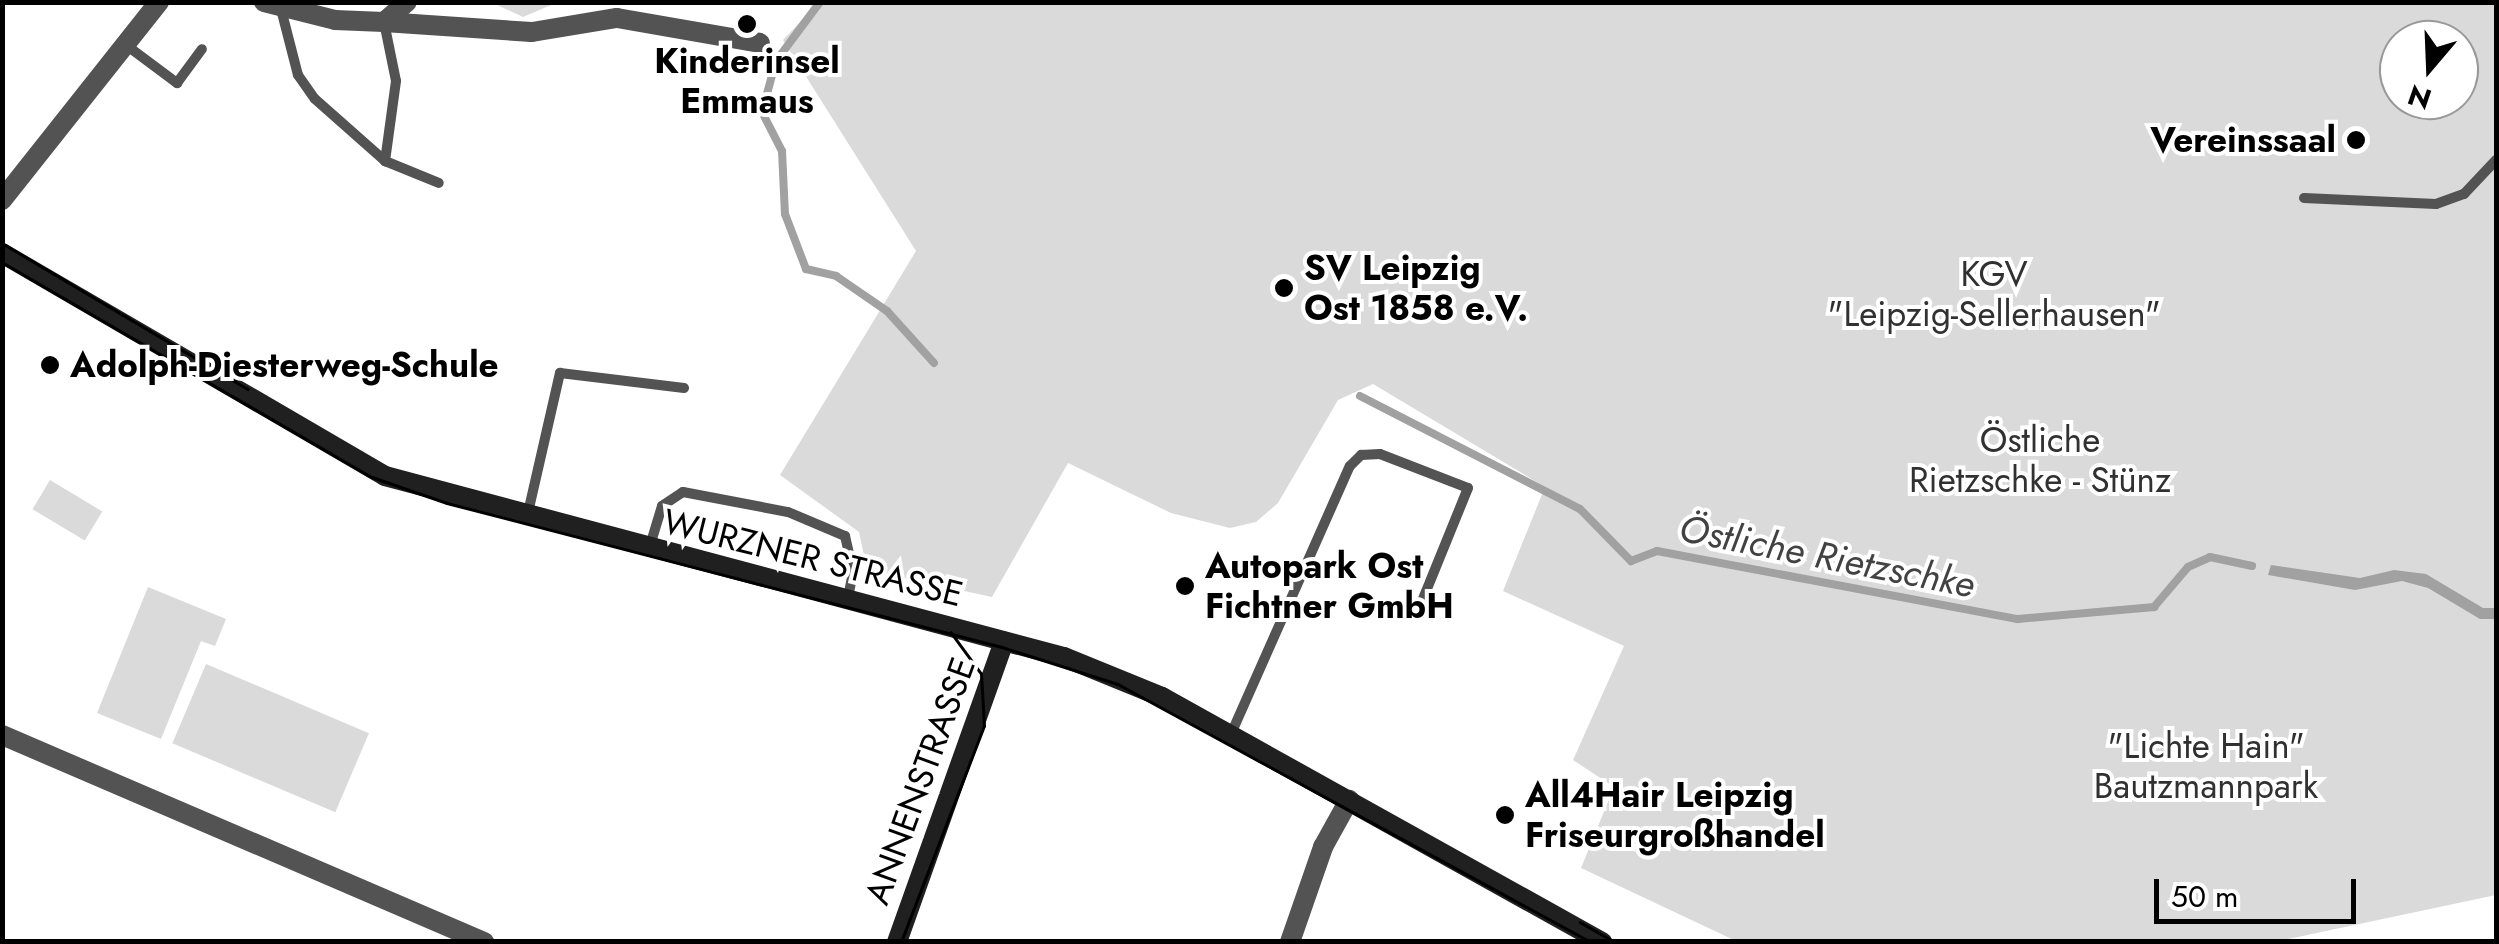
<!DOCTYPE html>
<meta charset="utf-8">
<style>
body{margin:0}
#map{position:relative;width:2499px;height:944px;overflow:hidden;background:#fff;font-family:Jost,sans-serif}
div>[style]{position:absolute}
.green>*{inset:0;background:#dadada;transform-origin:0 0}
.water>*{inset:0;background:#a1a1a1}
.stream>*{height:8px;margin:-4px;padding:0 4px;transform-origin:4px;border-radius:4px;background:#a1a1a1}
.lane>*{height:10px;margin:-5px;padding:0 5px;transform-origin:5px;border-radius:5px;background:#535353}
.street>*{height:20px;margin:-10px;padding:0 10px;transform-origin:10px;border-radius:10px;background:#535353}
.secondary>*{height:20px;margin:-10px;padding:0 10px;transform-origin:10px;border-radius:10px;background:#202020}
.tram>*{height:2.5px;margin:-1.25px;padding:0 1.25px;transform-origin:1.25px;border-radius:1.25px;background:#000}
.dots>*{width:28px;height:28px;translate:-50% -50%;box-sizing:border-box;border:5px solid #fff;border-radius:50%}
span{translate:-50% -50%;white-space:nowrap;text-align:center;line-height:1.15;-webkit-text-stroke:8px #fff;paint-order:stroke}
.poi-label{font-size:35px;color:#000;font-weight:700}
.right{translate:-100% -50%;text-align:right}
.left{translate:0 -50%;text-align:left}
.park-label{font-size:35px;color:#313131}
.street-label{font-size:35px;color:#000}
.water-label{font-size:38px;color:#424242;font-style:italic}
.frame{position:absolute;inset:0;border:5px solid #000;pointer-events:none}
.north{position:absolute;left:2379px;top:20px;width:100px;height:100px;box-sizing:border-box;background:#fff;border:2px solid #999;border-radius:50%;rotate:199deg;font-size:28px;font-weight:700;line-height:40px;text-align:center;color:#000}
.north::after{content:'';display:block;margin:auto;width:35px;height:45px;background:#000;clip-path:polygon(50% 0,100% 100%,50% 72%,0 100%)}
.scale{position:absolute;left:2154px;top:879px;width:202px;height:45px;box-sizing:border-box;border:5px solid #000;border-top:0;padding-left:12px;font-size:30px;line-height:35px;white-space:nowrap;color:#000;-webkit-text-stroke:8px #fff;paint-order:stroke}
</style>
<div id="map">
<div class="green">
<div style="clip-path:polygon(493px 3px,556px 3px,523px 17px)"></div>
<div style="clip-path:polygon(evenodd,818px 3px,2496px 3px,2496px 895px,2279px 941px,1736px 941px,1581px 868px,1614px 787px,1573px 760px,1624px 646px,1503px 591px,1545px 487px,1373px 384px,1338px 400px,1278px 503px,1256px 522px,1230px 528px,1171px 513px,1068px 463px,992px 597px,867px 570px,859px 532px,780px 475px,916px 251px,783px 40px,818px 3px,2399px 40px,2459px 40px,2459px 100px,2399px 100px,2399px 40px)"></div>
<div style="left:50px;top:480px;width:61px;height:34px;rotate:31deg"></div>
<div style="clip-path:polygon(148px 587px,226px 619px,215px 646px,201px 641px,161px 739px,97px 713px)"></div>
<div style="left:206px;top:664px;width:177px;height:86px;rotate:23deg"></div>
</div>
<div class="water">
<div style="clip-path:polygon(2271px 565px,2360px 578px,2394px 570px,2426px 574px,2483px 608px,2496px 608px,2496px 619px,2480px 619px,2428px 588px,2402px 581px,2355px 590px,2268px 575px)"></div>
</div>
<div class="stream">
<div style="left:820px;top:2px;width:74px;rotate:126.7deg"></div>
<div style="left:776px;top:61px;width:53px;rotate:105.4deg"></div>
<div style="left:762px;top:112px;width:44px;rotate:62.9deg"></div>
<div style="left:782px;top:151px;width:63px;rotate:87.3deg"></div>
<div style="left:785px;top:214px;width:59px;rotate:69.1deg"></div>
<div style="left:806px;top:269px;width:31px;rotate:13deg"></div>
<div style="left:836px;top:276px;width:62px;rotate:34.5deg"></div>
<div style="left:887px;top:311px;width:70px;rotate:47.9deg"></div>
<div style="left:1360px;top:396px;width:247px;rotate:27.2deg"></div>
<div style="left:1580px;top:509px;width:73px;rotate:45.6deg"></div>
<div style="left:1631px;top:561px;width:28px;rotate:-21deg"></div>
<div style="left:1657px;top:551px;width:367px;rotate:10.7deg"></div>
<div style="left:2018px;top:619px;width:137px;rotate:-5deg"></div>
<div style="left:2154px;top:607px;width:52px;rotate:-49.6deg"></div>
<div style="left:2188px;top:567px;width:24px;rotate:-24deg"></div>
<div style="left:2210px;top:557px;width:43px;rotate:12.1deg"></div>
</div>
<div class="lane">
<div style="left:281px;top:9px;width:68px;rotate:75.6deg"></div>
<div style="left:298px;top:75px;width:29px;rotate:55deg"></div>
<div style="left:315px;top:99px;width:94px;rotate:41.5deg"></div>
<div style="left:385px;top:161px;width:58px;rotate:22.2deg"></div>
<div style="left:384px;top:22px;width:60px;rotate:78.5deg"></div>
<div style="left:396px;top:81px;width:81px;rotate:97.8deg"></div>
<div style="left:126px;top:45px;width:64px;rotate:36.7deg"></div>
<div style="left:177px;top:83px;width:42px;rotate:-53.7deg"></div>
<div style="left:2304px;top:198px;width:132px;rotate:2.6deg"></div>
<div style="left:2436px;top:204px;width:30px;rotate:-20deg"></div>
<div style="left:2464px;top:194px;width:47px;rotate:-46.7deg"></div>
<div style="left:527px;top:517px;width:148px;rotate:-77.1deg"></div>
<div style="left:560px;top:373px;width:125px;rotate:6.9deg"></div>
<div style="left:649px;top:549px;width:45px;rotate:-73.2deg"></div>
<div style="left:662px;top:506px;width:25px;rotate:-34deg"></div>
<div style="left:683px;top:492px;width:107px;rotate:10.8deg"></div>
<div style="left:788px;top:512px;width:62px;rotate:22.8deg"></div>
<div style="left:845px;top:536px;width:37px;rotate:77deg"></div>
<div style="left:853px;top:572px;width:31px;rotate:101deg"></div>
<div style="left:1231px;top:734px;width:293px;rotate:-66.1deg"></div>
<div style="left:1350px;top:466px;width:16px;rotate:-45deg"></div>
<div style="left:1361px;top:455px;width:19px;rotate:-3deg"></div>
<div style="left:1380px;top:454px;width:94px;rotate:21.1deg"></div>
<div style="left:1468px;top:488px;width:127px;rotate:112.1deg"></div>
</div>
<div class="street">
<div style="left:264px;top:2px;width:73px;rotate:14.2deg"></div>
<div style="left:335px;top:20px;width:49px;rotate:2.3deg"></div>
<div style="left:384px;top:22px;width:30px;rotate:-41deg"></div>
<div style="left:384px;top:22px;width:148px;rotate:3.9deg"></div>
<div style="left:532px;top:32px;width:86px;rotate:-9.4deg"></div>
<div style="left:617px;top:18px;width:145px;rotate:9.9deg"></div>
<div style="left:2px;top:200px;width:253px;rotate:-51.6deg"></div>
<div style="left:2px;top:735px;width:525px;rotate:23.24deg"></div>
<div style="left:1290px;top:942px;width:101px;rotate:-70.8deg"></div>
<div style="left:1323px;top:847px;width:54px;rotate:-61deg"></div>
</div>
<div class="secondary">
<div style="left:2px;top:253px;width:443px;rotate:30.2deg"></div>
<div style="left:385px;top:476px;width:703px;rotate:14.93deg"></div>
<div style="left:1064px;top:657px;width:106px;rotate:22.2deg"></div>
<div style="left:1162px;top:697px;width:504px;rotate:29.11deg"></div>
<div style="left:897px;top:942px;width:319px;rotate:-70.4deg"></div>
</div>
<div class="tram">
<div style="left:2px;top:243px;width:286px;rotate:30.7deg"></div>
<div style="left:2px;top:262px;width:428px;rotate:30.2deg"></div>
<div style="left:372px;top:477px;width:79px;rotate:19.1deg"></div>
<div style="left:447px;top:503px;width:573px;rotate:14.55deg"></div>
<div style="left:1002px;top:647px;width:122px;rotate:17.7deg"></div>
<div style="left:1118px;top:684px;width:539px;rotate:28.61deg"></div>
<div style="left:1580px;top:922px;width:40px;rotate:29.7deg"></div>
<div style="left:901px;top:942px;width:231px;rotate:-69deg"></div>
<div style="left:984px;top:726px;width:52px;rotate:-93.3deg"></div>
<div style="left:981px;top:674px;width:51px;rotate:-126.2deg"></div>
</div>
<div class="dots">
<div style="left:747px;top:24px;background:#000"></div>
<div style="left:2356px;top:140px;background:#000"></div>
<div style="left:1284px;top:288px;background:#000"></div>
<div style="left:50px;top:365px;background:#000"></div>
<div style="left:1185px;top:586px;background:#000"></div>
<div style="left:1505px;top:815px;background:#000"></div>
</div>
<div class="poi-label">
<span style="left:747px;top:81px">Kinderinsel<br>Emmaus</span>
<span class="right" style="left:2336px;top:140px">Vereinssaal</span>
<span class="left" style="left:1304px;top:288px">SV Leipzig<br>Ost 1858 e.V.</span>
<span class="left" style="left:70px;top:365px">Adolph-Diesterweg-Schule</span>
<span class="left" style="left:1205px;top:586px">Autopark Ost<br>Fichtner GmbH</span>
<span class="left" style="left:1525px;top:815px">All4Hair Leipzig<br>Friseurgroßhandel</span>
</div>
<div class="park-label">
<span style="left:1994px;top:294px">KGV<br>"Leipzig-Sellerhausen"</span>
<span style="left:2040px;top:460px">Östliche<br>Rietzschke - Stünz</span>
<span style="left:2206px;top:766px">"Lichte Hain"<br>Bautzmannpark</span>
</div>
<div class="street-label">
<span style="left:813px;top:558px;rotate:14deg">WURZNER STRASSE</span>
<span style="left:920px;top:781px;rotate:-70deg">ANNENSTRASSE</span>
</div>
<div class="water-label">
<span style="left:1827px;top:556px;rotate:11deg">Östliche Rietzschke</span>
</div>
<div class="frame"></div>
<div class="north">N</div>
<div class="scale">50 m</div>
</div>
